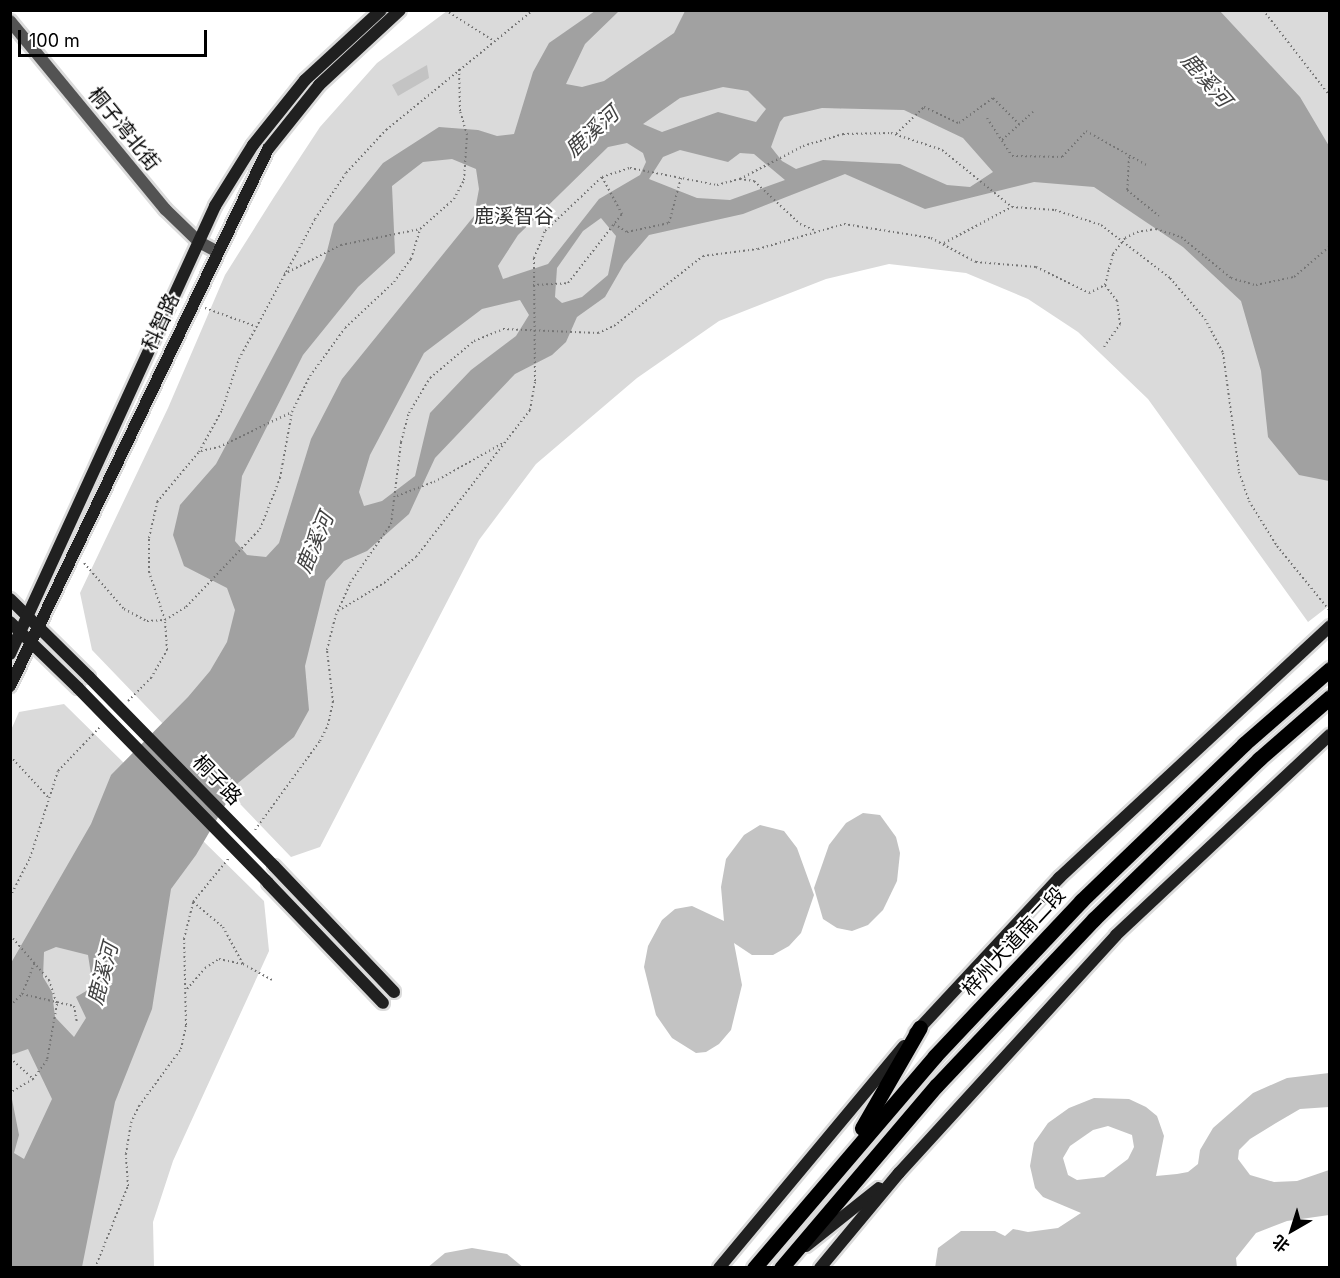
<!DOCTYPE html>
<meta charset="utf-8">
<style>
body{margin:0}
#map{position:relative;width:1340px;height:1278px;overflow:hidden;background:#fff;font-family:Inter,"Noto Sans SC",sans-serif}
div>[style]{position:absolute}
.green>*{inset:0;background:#dadada}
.water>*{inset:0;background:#a1a1a1}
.building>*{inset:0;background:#c3c3c3}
.path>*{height:2px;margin-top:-1px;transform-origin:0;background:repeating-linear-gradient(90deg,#757575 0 1.5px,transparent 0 4.5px)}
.roads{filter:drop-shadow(2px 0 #dbdbdb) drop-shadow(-2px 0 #dbdbdb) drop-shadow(0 2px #dbdbdb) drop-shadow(0 -2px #dbdbdb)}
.minor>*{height:12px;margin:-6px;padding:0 6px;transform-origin:6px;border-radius:6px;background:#535353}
.secondary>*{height:12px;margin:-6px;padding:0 6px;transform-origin:6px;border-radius:6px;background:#202020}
.primary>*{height:15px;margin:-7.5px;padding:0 7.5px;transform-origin:7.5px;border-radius:7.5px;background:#000}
.path-bridge>*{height:2px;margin-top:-1px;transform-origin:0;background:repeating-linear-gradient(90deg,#757575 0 1.5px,transparent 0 4.5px)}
.secondary-bridge>*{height:12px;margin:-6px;padding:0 6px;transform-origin:6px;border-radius:6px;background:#202020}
span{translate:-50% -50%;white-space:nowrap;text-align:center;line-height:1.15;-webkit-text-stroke:4.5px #fff;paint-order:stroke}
.street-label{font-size:20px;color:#000}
.park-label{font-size:20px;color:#313131}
.water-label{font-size:21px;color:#424242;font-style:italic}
.frame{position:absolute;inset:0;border:12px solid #000;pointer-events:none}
.north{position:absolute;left:1262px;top:1200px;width:60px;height:60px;-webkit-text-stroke:4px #fff;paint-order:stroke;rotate:219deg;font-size:16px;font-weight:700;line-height:24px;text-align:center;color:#000}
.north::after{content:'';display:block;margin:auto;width:21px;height:27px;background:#000;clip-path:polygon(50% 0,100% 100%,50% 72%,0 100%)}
.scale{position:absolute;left:18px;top:30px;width:189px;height:27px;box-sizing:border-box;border:3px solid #000;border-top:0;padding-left:8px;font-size:18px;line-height:21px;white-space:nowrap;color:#000;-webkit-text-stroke:4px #fff;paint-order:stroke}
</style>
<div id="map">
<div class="green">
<div style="clip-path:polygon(447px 11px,1329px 11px,1330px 605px,1308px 622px,1148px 399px,1078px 332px,1028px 299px,966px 273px,889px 264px,826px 279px,719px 321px,637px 378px,536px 464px,479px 540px,320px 847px,291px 857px,92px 650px,80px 593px,168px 408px,225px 275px,274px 197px,320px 127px,377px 63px)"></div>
<div style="clip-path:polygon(64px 704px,264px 901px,269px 951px,173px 1161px,153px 1222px,154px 1267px,11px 1268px,11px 730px,19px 712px)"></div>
</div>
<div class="water">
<div style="clip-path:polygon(evenodd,1219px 10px,1300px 97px,1329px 146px,1329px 481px,1299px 475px,1268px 437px,1261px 371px,1241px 301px,1183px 247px,1094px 187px,1034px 182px,925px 209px,845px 174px,743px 214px,649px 235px,624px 264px,605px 297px,577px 317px,566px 342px,552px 355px,515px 374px,435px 458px,409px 514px,367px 551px,344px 561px,326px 581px,305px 666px,309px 710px,294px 737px,238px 783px,196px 855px,171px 889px,152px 1009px,115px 1102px,82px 1267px,11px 1267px,10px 1089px,19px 1135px,14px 1153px,24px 1159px,52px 1099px,28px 1049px,11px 1055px,11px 963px,91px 824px,111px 775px,188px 697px,210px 671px,227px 642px,235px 610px,227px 588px,184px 566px,173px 535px,180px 505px,216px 464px,325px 259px,334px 224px,383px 163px,439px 127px,478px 130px,497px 136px,514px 134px,533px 72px,549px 43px,595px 11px,619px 11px,585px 44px,566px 84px,582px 87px,604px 81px,674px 33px,685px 11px,1219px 10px,723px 87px,748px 91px,766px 109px,756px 122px,718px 112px,662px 132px,643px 124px,680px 98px,723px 87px,1219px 10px,822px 108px,904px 110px,963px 138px,993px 172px,970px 187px,947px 185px,900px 164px,823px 160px,796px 169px,782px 161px,771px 147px,780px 122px,784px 117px,822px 108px,1219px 10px,627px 143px,643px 153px,646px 162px,640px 175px,599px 199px,548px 264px,503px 279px,498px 266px,518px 235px,608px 147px,627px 143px,1219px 10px,680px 150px,728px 162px,740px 153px,754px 154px,785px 180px,730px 200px,697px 198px,649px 179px,663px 157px,680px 150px,1219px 10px,452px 159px,476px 169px,479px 189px,474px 216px,342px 379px,311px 439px,279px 543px,266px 557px,247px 555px,235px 541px,242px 476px,303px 355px,358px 287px,395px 253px,392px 186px,423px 162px,452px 159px,1219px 10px,601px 218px,616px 236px,608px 275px,582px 297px,562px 303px,555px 297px,557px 268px,583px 231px,601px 218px,1219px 10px,520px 300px,529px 315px,516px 336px,471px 370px,430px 413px,415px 476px,382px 501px,364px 506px,359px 492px,370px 455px,424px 353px,482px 309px,520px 300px,1219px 10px,56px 947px,88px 955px,93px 987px,76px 997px,86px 1018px,74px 1037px,55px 1017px,52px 992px,43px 977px,44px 952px,56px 947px)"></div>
</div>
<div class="building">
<div style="clip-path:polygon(427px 65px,429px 78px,398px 96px,392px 85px)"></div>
<div style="clip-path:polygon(863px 813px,880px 815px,896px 837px,900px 853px,897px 881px,883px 910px,868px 925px,852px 931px,837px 928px,823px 919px,814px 888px,829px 845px,846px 823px)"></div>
<div style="clip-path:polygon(760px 825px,784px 831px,797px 848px,814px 895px,801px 933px,789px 946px,773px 955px,752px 955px,734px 943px,742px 985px,731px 1030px,719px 1044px,706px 1052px,696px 1053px,672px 1038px,656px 1015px,644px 967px,648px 946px,662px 920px,675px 909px,692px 906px,724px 921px,721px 887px,726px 859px,744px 835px)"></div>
<div style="clip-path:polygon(evenodd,1329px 1073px,1329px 1107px,1300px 1109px,1276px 1123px,1250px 1139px,1239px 1150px,1238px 1159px,1250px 1175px,1274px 1182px,1297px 1181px,1329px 1170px,1329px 1215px,1287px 1221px,1256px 1233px,1236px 1258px,1237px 1268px,935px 1268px,938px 1248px,961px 1231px,995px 1231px,1005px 1236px,1013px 1229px,1028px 1232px,1058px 1228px,1081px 1213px,1043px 1197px,1035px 1188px,1030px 1166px,1034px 1143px,1048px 1123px,1069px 1108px,1094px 1098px,1129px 1099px,1146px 1107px,1157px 1116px,1164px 1136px,1156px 1176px,1177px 1174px,1188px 1172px,1198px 1164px,1200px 1150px,1213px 1128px,1253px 1093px,1287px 1078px,1329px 1073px,1108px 1126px,1132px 1135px,1134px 1147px,1128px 1159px,1104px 1177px,1077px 1180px,1068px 1175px,1063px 1158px,1070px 1146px,1093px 1130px,1108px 1126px)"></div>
<div style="clip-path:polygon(472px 1248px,507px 1254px,524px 1268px,427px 1268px,445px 1253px)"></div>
</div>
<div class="path">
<div style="left:445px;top:10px;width:58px;rotate:32.3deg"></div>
<div style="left:1263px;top:10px;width:109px;rotate:52.1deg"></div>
<div style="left:987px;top:118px;width:45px;rotate:56.7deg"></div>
<div style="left:1012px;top:156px;width:50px;rotate:1.1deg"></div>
<div style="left:1062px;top:157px;width:35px;rotate:-47deg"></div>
<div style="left:1086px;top:131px;width:69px;rotate:29.5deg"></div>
<div style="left:896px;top:134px;width:39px;rotate:-44deg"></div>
<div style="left:924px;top:107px;width:38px;rotate:25deg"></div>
<div style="left:959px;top:123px;width:42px;rotate:-36.3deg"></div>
<div style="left:993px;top:98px;width:37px;rotate:45deg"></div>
<div style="left:1002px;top:140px;width:42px;rotate:-42.1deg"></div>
<div style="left:1129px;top:157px;width:33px;rotate:93deg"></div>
<div style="left:1127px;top:190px;width:41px;rotate:39.1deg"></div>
<div style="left:740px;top:179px;width:14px;rotate:8deg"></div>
<div style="left:754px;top:181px;width:63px;rotate:43.1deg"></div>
<div style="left:800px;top:224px;width:15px;rotate:23deg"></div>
<div style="left:614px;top:224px;width:15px;rotate:32deg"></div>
<div style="left:627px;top:232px;width:43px;rotate:-12.1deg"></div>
<div style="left:669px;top:223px;width:47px;rotate:-75.1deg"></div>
<div style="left:944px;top:243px;width:77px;rotate:-27.9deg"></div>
<div style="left:1012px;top:207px;width:43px;rotate:4deg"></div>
<div style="left:1055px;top:210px;width:48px;rotate:18.1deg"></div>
<div style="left:1101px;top:225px;width:87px;rotate:37.5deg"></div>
<div style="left:1170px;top:278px;width:54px;rotate:49.5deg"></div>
<div style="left:1205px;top:319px;width:38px;rotate:62deg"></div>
<div style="left:1223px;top:353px;width:120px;rotate:82.3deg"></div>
<div style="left:1239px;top:472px;width:31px;rotate:71deg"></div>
<div style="left:1249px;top:501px;width:53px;rotate:58.1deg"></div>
<div style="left:1277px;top:546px;width:84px;rotate:50.8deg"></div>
<div style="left:284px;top:274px;width:64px;rotate:-27deg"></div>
<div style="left:341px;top:245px;width:81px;rotate:-11.4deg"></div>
<div style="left:533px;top:285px;width:35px;rotate:-3deg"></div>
<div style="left:568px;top:283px;width:88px;rotate:-52deg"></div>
<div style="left:622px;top:214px;width:42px;rotate:-118.4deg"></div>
<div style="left:205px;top:308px;width:53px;rotate:19.8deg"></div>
<div style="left:1104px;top:347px;width:28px;rotate:-55deg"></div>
<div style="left:1120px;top:324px;width:23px;rotate:-97deg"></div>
<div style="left:1117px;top:301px;width:20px;rotate:-127deg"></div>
<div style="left:1105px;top:285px;width:16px;rotate:-76deg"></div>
<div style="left:201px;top:451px;width:18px;rotate:-13deg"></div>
<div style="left:219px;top:447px;width:81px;rotate:-25.6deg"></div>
<div style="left:397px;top:496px;width:40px;rotate:-21deg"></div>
<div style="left:434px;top:482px;width:81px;rotate:-29.4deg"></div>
<div style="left:84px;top:563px;width:61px;rotate:49deg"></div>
<div style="left:124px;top:609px;width:26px;rotate:28deg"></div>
<div style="left:147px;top:621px;width:18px;rotate:-3deg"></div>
<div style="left:165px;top:620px;width:25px;rotate:-32deg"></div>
<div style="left:186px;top:607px;width:108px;rotate:-46.5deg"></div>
<div style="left:260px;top:529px;width:55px;rotate:-68.6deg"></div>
<div style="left:280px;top:478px;width:67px;rotate:-79.7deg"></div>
<div style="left:292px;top:412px;width:40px;rotate:-63.4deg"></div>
<div style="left:310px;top:376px;width:59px;rotate:-53.9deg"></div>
<div style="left:345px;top:328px;width:67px;rotate:-43.2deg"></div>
<div style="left:394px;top:282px;width:29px;rotate:-54deg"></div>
<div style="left:411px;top:259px;width:31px;rotate:-73deg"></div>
<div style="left:420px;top:229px;width:45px;rotate:-41.4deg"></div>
<div style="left:454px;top:199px;width:21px;rotate:-62deg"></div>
<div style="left:464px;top:180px;width:45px;rotate:-86.2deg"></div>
<div style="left:467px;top:135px;width:25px;rotate:-106deg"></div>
<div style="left:460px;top:111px;width:43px;rotate:-91.3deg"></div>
<div style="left:338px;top:611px;width:54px;rotate:-31.3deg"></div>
<div style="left:384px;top:583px;width:41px;rotate:-39.1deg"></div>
<div style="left:416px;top:557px;width:186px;rotate:-52.2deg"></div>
<div style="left:530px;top:410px;width:29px;rotate:-80deg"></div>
<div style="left:535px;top:381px;width:123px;rotate:-90.5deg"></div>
<div style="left:534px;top:258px;width:29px;rotate:-68deg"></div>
<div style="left:545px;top:231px;width:79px;rotate:-43.5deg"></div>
<div style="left:602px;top:177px;width:29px;rotate:-18deg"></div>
<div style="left:630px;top:168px;width:89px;rotate:11.1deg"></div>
<div style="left:717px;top:185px;width:24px;rotate:-15deg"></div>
<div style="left:740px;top:179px;width:71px;rotate:-27.6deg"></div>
<div style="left:803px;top:146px;width:42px;rotate:-16.7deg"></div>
<div style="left:843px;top:134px;width:48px;rotate:-1.2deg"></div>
<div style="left:891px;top:133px;width:54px;rotate:18.4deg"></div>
<div style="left:942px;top:150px;width:90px;rotate:39.2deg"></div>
<div style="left:128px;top:701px;width:33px;rotate:-45deg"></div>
<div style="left:151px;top:678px;width:32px;rotate:-60deg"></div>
<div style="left:167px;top:650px;width:30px;rotate:-94deg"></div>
<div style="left:165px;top:620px;width:51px;rotate:-108.4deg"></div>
<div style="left:149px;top:572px;width:34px;rotate:-90deg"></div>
<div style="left:149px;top:538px;width:37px;rotate:-77deg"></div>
<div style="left:157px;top:502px;width:65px;rotate:-50deg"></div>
<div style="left:199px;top:452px;width:48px;rotate:-61.3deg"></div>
<div style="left:222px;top:410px;width:54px;rotate:-71.6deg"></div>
<div style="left:239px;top:359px;width:159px;rotate:-61.5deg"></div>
<div style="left:315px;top:219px;width:55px;rotate:-56deg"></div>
<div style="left:346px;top:173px;width:59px;rotate:-47.1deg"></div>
<div style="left:386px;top:130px;width:190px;rotate:-39.2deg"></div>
<div style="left:10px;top:756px;width:56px;rotate:47.2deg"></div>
<div style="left:255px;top:830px;width:110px;rotate:-53.9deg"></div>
<div style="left:320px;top:741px;width:18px;rotate:-63deg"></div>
<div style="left:328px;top:725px;width:24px;rotate:-78deg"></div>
<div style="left:333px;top:702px;width:52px;rotate:-96.6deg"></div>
<div style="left:327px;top:650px;width:36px;rotate:-76deg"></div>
<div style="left:336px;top:615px;width:35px;rotate:-66deg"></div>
<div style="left:350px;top:583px;width:72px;rotate:-55.2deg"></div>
<div style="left:391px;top:524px;width:83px;rotate:-83deg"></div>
<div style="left:401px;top:442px;width:30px;rotate:-75deg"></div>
<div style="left:409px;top:413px;width:41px;rotate:-59deg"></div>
<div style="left:430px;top:378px;width:57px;rotate:-40.1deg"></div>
<div style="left:474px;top:341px;width:31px;rotate:-22deg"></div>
<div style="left:503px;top:329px;width:95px;rotate:2.4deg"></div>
<div style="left:598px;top:333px;width:17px;rotate:-24deg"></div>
<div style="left:614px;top:326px;width:113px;rotate:-38.2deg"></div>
<div style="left:703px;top:256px;width:55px;rotate:-7.3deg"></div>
<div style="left:758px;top:249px;width:90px;rotate:-16.2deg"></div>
<div style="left:844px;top:224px;width:88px;rotate:9.1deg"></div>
<div style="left:931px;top:238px;width:51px;rotate:28.1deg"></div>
<div style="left:976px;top:262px;width:60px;rotate:4.8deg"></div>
<div style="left:1036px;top:267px;width:59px;rotate:26.1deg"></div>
<div style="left:1089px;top:293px;width:18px;rotate:-27deg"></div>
<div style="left:10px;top:897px;width:44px;rotate:-62.9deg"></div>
<div style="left:30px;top:858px;width:91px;rotate:-72.2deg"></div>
<div style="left:58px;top:771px;width:61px;rotate:-46.3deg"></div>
<div style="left:193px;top:902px;width:39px;rotate:40deg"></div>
<div style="left:223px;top:927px;width:42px;rotate:61.6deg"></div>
<div style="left:243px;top:964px;width:33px;rotate:29deg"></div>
<div style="left:187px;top:989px;width:28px;rotate:-49deg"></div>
<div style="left:205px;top:968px;width:17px;rotate:-33deg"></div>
<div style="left:219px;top:959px;width:25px;rotate:12deg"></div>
<div style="left:22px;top:994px;width:53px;rotate:13deg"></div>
<div style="left:74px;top:1006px;width:17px;rotate:80deg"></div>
<div style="left:10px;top:1006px;width:17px;rotate:-45deg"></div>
<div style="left:22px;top:994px;width:35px;rotate:-68deg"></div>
<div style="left:10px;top:1058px;width:31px;rotate:42deg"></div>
<div style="left:95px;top:1268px;width:88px;rotate:-68.1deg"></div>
<div style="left:128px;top:1186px;width:32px;rotate:-94deg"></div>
<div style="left:126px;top:1154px;width:31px;rotate:-81deg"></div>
<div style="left:131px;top:1123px;width:19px;rotate:-65deg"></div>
<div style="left:139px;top:1106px;width:71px;rotate:-53.6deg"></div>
<div style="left:181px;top:1049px;width:25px;rotate:-78deg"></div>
<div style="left:186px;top:1025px;width:86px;rotate:-91.3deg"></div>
<div style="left:184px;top:939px;width:38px;rotate:-76deg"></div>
<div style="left:193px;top:902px;width:57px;rotate:-50.7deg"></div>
</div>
<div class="roads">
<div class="minor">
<div style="left:10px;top:21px;width:244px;rotate:50.5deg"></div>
<div style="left:165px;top:209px;width:47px;rotate:44.1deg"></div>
<div style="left:199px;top:242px;width:19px;rotate:28deg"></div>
</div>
<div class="secondary">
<div style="left:10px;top:599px;width:111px;rotate:44.6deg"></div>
<div style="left:10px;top:622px;width:95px;rotate:44.1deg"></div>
<div style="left:10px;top:654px;width:493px;rotate:-65.4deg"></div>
<div style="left:215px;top:206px;width:72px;rotate:-58.1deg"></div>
<div style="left:253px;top:145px;width:83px;rotate:-51.3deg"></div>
<div style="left:305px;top:80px;width:103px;rotate:-42.6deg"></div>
<div style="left:10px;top:686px;width:596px;rotate:-64.34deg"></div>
<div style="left:268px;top:149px;width:82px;rotate:-51.4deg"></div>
<div style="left:319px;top:85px;width:110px;rotate:-42.8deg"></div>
<div style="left:274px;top:866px;width:174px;rotate:46.4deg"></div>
<div style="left:268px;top:883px;width:166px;rotate:46.2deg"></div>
<div style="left:915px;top:1033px;width:212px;rotate:-47.1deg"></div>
<div style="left:1059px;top:878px;width:370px;rotate:-42.9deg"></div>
<div style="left:806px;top:1246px;width:93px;rotate:-38.5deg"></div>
<div style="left:719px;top:1268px;width:289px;rotate:-50.2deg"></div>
<div style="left:820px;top:1268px;width:124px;rotate:-50.3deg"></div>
<div style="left:899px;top:1173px;width:322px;rotate:-47.6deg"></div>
<div style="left:1116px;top:935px;width:293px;rotate:-43.1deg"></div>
</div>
<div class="primary">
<div style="left:862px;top:1128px;width:116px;rotate:-60.1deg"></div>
<div style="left:754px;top:1268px;width:279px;rotate:-49.5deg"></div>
<div style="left:935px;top:1056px;width:213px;rotate:-46.7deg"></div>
<div style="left:1081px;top:901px;width:226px;rotate:-43.9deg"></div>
<div style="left:1244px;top:744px;width:114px;rotate:-41.1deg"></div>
<div style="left:781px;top:1268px;width:240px;rotate:-49.6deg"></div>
<div style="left:937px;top:1085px;width:228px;rotate:-46.6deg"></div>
<div style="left:1094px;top:919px;width:230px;rotate:-44.1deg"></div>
<div style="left:1259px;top:759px;width:94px;rotate:-41.1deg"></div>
</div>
</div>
<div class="path-bridge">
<div style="left:1109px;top:269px;width:16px;rotate:-75deg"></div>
<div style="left:1113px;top:254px;width:20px;rotate:-53deg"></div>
<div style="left:1125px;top:238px;width:13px;rotate:-27deg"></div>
<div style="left:1137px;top:232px;width:19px;rotate:-9deg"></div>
<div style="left:1156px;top:229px;width:26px;rotate:18deg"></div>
<div style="left:1181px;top:237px;width:65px;rotate:39.4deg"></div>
<div style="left:1231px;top:278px;width:26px;rotate:16deg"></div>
<div style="left:1256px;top:285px;width:39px;rotate:-12deg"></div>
<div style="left:1294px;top:277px;width:48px;rotate:-40.7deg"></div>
<div style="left:10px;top:935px;width:60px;rotate:49.1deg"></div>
<div style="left:49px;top:980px;width:25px;rotate:72deg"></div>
<div style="left:57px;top:1004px;width:57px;rotate:100.1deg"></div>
<div style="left:47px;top:1060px;width:24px;rotate:126deg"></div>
<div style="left:33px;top:1079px;width:27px;rotate:149deg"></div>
</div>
<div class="secondary-bridge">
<div style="left:89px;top:677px;width:264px;rotate:45.6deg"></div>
<div style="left:78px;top:688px;width:272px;rotate:45.7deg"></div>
</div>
<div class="street-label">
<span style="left:124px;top:129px;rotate:51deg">桐子湾北街</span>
<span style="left:161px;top:322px;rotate:-65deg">科智路</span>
<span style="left:217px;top:780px;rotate:46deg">桐子路</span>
<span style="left:1014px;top:942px;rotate:-47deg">梓州大道南二段</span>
</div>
<div class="park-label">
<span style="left:514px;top:216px">鹿溪智谷</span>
</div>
<div class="water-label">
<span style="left:1206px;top:80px;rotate:49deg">鹿溪河</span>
<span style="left:592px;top:132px;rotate:-42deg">鹿溪河</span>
<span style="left:315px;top:543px;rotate:-67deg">鹿溪河</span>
<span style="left:103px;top:974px;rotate:-75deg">鹿溪河</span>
</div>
<div class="frame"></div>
<div class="north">北</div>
<div class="scale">100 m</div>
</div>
